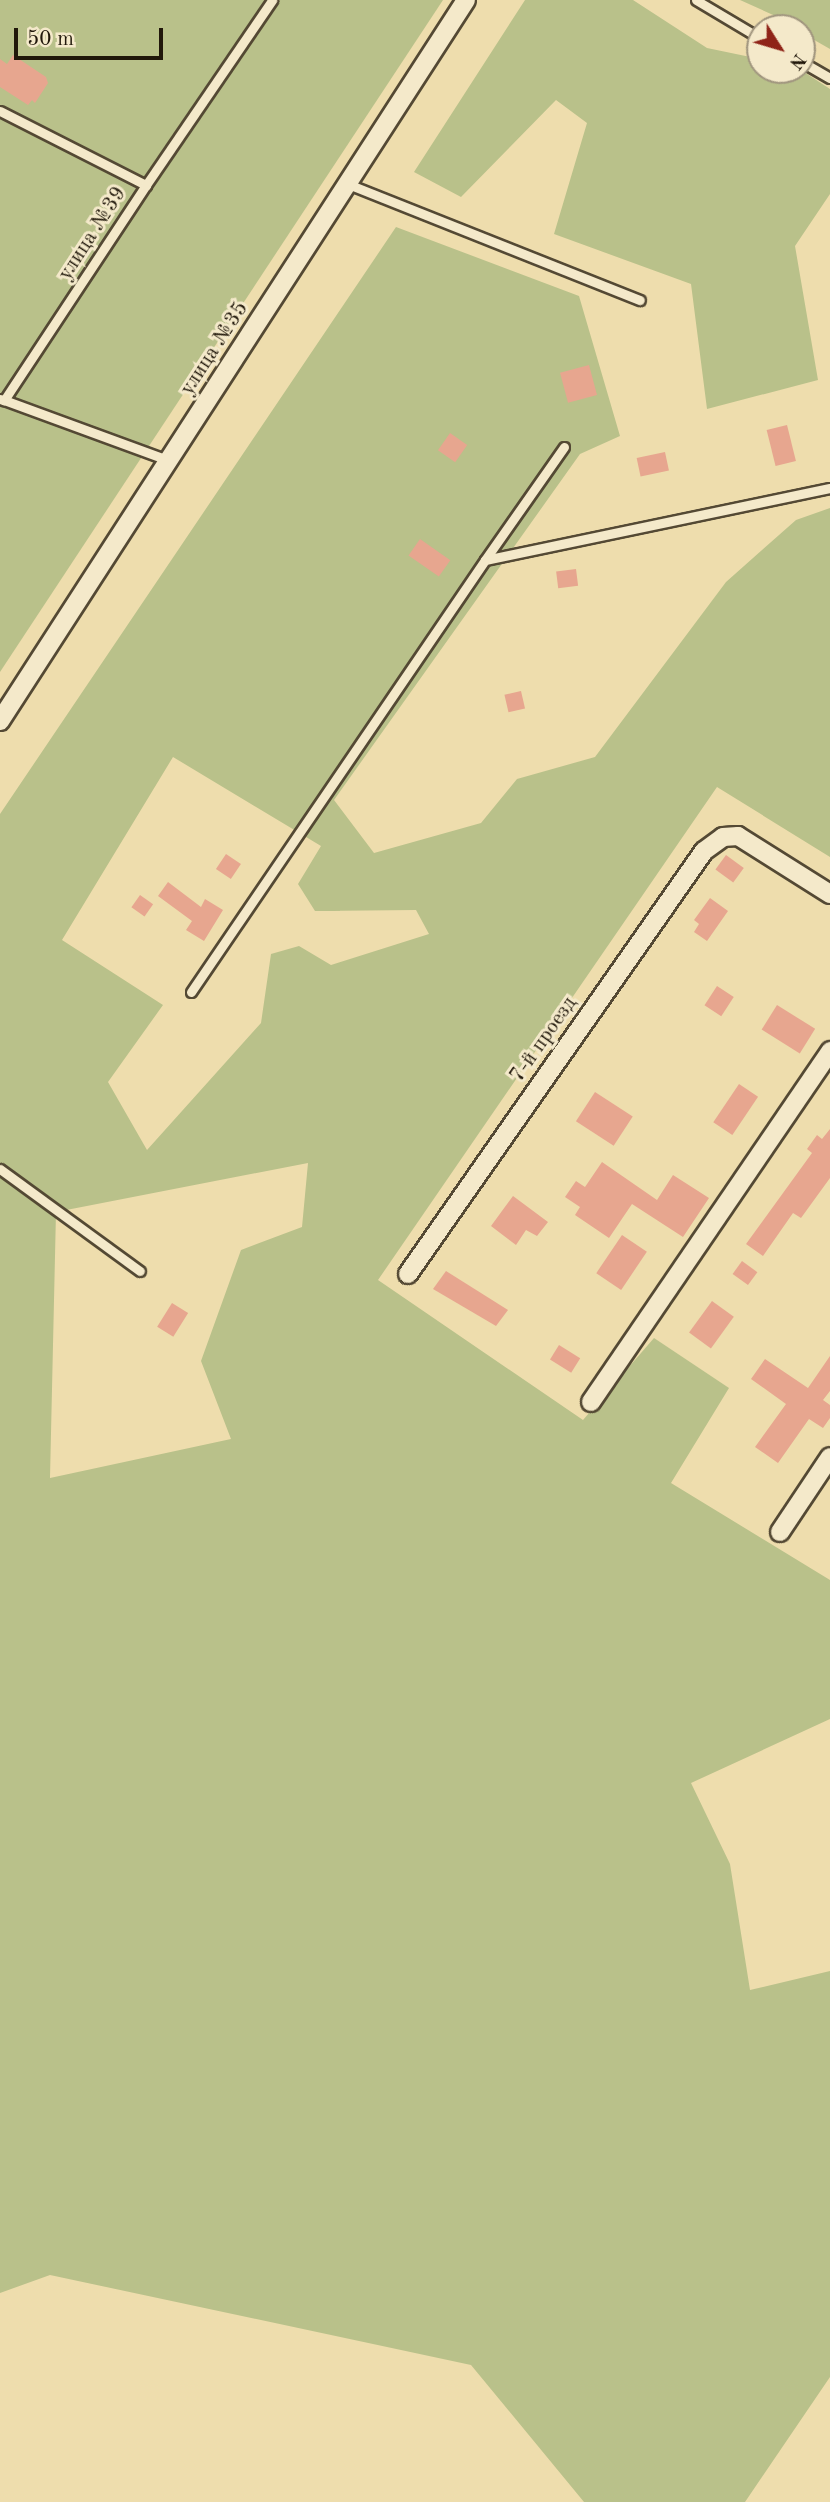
<!DOCTYPE html>
<meta charset="utf-8">
<style>
body{margin:0}
#map{position:relative;width:830px;height:2502px;overflow:hidden;background:#eeddad;font-family:"Old Standard TT",serif}
div>[style]{position:absolute}
.green>*{inset:0;background:#b9c18a}
.building>*{inset:0;background:#e7a68f;transform-origin:0 0}
.roads{filter:drop-shadow(2px 0 #544934) drop-shadow(-2px 0 #544934) drop-shadow(0 2px #544934) drop-shadow(0 -2px #544934)}
.service>*{height:9px;margin:-4.5px;padding:0 4.5px;transform-origin:4.5px;border-radius:4.5px;background:#f4e9ca}
.minor>*{height:18px;margin:-9px;padding:0 9px;transform-origin:9px;border-radius:9px;background:#f4e9ca}
span{translate:-50% -50%;white-space:nowrap;text-align:center;line-height:1.15;-webkit-text-stroke:6px #f4e9ca;paint-order:stroke}
.street-label{font-size:21px;color:#21180b}
.north{position:absolute;left:746px;top:14px;width:70px;height:70px;box-sizing:border-box;background:#f4e9ca;border:2px solid #a0957e;border-radius:50%;rotate:127deg;font-size:19px;font-weight:700;line-height:28px;text-align:center;color:#21180b}
.north::after{content:'';display:block;margin:auto;width:24px;height:32px;background:#8f2418;clip-path:polygon(50% 0,100% 100%,50% 72%,0 100%)}
.scale{position:absolute;left:14px;top:28px;width:149px;height:32px;box-sizing:border-box;border:4px solid #21180b;border-top:0;padding-left:9px;font-size:21px;line-height:24px;white-space:nowrap;color:#21180b;-webkit-text-stroke:5px #f4e9ca;paint-order:stroke}
</style>
<div id="map">
<div class="green">
<div style="clip-path:polygon(0 0,443px 0,0 672px)"></div>
<div style="clip-path:polygon(525px 0,633px 0,707px 48px,760px 59px,760px 70px,801px 70px,830px 89px,830px 194px,795px 246px,818px 380px,707px 409px,691px 284px,554px 234px,587px 123px,556px 100px,461px 197px,414px 172px)"></div>
<div style="clip-path:polygon(740px 0,830px 0,830px 49px,802px 33px,802px 28px)"></div>
<div style="clip-path:polygon(evenodd,396px 227px,579px 296px,620px 436px,580px 454px,334px 800px,374px 853px,481px 823px,517px 779px,595px 757px,726px 582px,796px 520px,830px 508px,830px 857px,717px 787px,378px 1280px,583px 1420px,654px 1338px,729px 1388px,671px 1483px,830px 1580px,830px 1719px,691px 1783px,730px 1864px,750px 1990px,830px 1971px,830px 2377px,745px 2502px,584px 2502px,471px 2365px,50px 2275px,0 2293px,0 814px,396px 227px,173px 757px,321px 846px,298px 884px,315px 911px,416px 910px,429px 934px,331px 965px,299px 946px,271px 954px,261px 1023px,147px 1150px,108px 1082px,163px 1005px,62px 940px,173px 757px,396px 227px,308px 1163px,302px 1227px,241px 1250px,201px 1361px,231px 1439px,50px 1478px,56px 1212px,308px 1163px)"></div>
</div>
<div class="building">
<div style="clip-path:polygon(13px 55px,46px 77px,48px 83px,35px 103px,32px 100px,28px 105px,0 87px,0 59px,7px 64px)"></div>
<div style="left:589px;top:365px;width:31px;height:30px;rotate:75deg"></div>
<div style="left:787px;top:425px;width:37px;height:21px;rotate:76deg"></div>
<div style="left:450px;top:433px;width:21px;height:21px;rotate:35deg"></div>
<div style="left:665px;top:452px;width:19px;height:29px;rotate:78deg"></div>
<div style="left:420px;top:539px;width:37px;height:20px;rotate:35deg"></div>
<div style="left:576px;top:569px;width:17px;height:20px;rotate:83deg"></div>
<div style="left:521px;top:691px;width:18px;height:17px;rotate:77deg"></div>
<div style="left:226px;top:854px;width:18px;height:18px;rotate:34deg"></div>
<div style="left:726px;top:855px;width:22px;height:18px;rotate:36deg"></div>
<div style="clip-path:polygon(168px 882px,201px 907px,205px 899px,223px 910px,204px 941px,186px 930px,192px 921px,158px 896px)"></div>
<div style="left:140px;top:895px;width:16px;height:15px;rotate:35deg"></div>
<div style="clip-path:polygon(710px 898px,728px 911px,707px 941px,694px 932px,699px 924px,694px 920px)"></div>
<div style="left:717px;top:986px;width:20px;height:23px;rotate:33deg"></div>
<div style="left:777px;top:1005px;width:45px;height:29px;rotate:32deg"></div>
<div style="left:739px;top:1084px;width:23px;height:46px;rotate:34deg"></div>
<div style="left:595px;top:1092px;width:45px;height:35px;rotate:33deg"></div>
<div style="clip-path:polygon(830px 1129px,830px 1178px,801px 1218px,793px 1213px,763px 1256px,746px 1244px,812px 1153px,807px 1149px,817px 1135px,822px 1139px)"></div>
<div style="clip-path:polygon(602px 1162px,657px 1200px,673px 1175px,709px 1198px,683px 1237px,632px 1204px,609px 1238px,575px 1215px,580px 1207px,565px 1197px,576px 1181px,585px 1187px)"></div>
<div style="clip-path:polygon(513px 1196px,548px 1222px,537px 1236px,526px 1230px,516px 1245px,491px 1226px)"></div>
<div style="left:622px;top:1235px;width:30px;height:46px;rotate:34deg"></div>
<div style="left:742px;top:1261px;width:19px;height:16px;rotate:36deg"></div>
<div style="clip-path:polygon(446px 1271px,508px 1310px,496px 1326px,433px 1289px)"></div>
<div style="left:712px;top:1301px;width:27px;height:39px;rotate:36deg"></div>
<div style="left:172px;top:1303px;width:19px;height:28px;rotate:32deg"></div>
<div style="left:559px;top:1345px;width:25px;height:17px;rotate:32deg"></div>
<div style="clip-path:polygon(830px 1356px,830px 1391px,823px 1400px,830px 1405px,830px 1418px,823px 1428px,809px 1419px,778px 1463px,755px 1447px,786px 1404px,751px 1379px,765px 1359px,808px 1388px)"></div>
</div>
<div class="roads">
<div class="service">
<div style="left:696px;top:0;width:74px;rotate:30.7deg"></div>
<div style="left:802px;top:62px;width:32px;rotate:30deg"></div>
<div style="left:0;top:111px;width:164px;rotate:26.9deg"></div>
<div style="left:146px;top:185px;width:258px;rotate:123.4deg"></div>
<div style="left:4px;top:400px;width:4px;rotate:-166deg"></div>
<div style="left:348px;top:184px;width:314px;rotate:21.7deg"></div>
<div style="left:146px;top:185px;width:224px;rotate:-55.7deg"></div>
<div style="left:4px;top:400px;width:178px;rotate:20.1deg"></div>
<div style="left:564px;top:447px;width:138px;rotate:125deg"></div>
<div style="left:485px;top:560px;width:352px;rotate:-11.8deg"></div>
<div style="left:191px;top:992px;width:523px;rotate:-55.76deg"></div>
<div style="left:0;top:1169px;width:173px;rotate:36.1deg"></div>
</div>
<div class="minor">
<div style="left:0;top:721px;width:858px;rotate:-57.12deg"></div>
<div style="left:408px;top:1274px;width:516px;rotate:-55.02deg"></div>
<div style="left:704px;top:851px;width:24px;rotate:-36deg"></div>
<div style="left:723px;top:837px;width:15px;rotate:-4deg"></div>
<div style="left:738px;top:836px;width:109px;rotate:32.2deg"></div>
<div style="left:591px;top:1402px;width:425px;rotate:-55.7deg"></div>
<div style="left:780px;top:1532px;width:90px;rotate:-56.3deg"></div>
</div>
</div>
<div class="street-label">
<span style="left:93px;top:234px;rotate:-57deg">улица №39</span>
<span style="left:215px;top:349px;rotate:-57deg">улица №35</span>
<span style="left:544px;top:1040px;rotate:-55deg">7-й проезд</span>
</div>
<div class="north">N</div>
<div class="scale">50 m</div>
</div>
